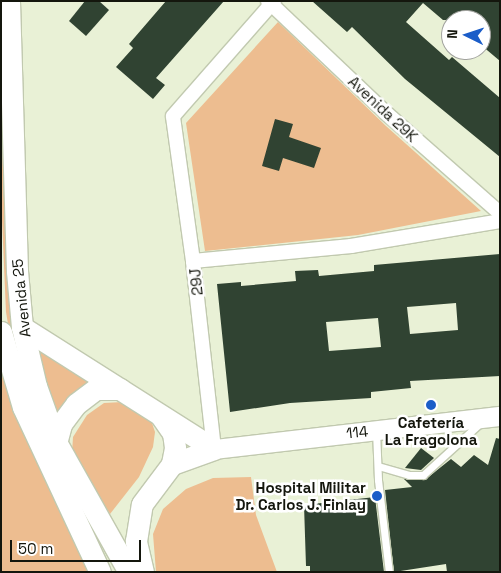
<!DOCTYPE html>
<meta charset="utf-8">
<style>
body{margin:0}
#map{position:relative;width:501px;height:573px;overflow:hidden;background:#e9f1d6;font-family:"Space Grotesk",sans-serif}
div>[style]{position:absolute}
.green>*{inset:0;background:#edbd90}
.building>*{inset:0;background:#304332}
.roads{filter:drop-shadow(1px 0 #c1c9af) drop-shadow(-1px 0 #c1c9af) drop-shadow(0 1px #c1c9af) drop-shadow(0 -1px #c1c9af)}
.lane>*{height:7px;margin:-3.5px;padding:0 3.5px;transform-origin:3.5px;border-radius:3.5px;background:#fff}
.street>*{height:14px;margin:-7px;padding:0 7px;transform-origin:7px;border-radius:7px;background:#fff}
.secondary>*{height:19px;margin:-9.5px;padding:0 9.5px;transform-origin:9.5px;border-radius:9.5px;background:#fff}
.primary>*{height:21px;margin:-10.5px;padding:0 10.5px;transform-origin:10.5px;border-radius:10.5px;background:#fff}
.dots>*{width:14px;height:14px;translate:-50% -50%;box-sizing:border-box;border:2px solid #fff;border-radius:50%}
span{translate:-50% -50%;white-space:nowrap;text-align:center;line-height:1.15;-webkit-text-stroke:5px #fff;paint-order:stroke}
.street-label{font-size:15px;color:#14160d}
.poi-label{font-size:15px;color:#14160d;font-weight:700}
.right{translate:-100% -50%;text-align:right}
.frame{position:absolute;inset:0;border:2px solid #14160d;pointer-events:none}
.north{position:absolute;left:441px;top:10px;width:50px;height:50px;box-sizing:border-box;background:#fff;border:1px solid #a1a29e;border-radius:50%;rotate:274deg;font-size:14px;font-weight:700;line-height:20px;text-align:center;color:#14160d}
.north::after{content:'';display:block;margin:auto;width:18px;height:22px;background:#1b5dc8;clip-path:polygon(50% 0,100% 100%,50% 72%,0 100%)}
.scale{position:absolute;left:10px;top:540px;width:131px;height:22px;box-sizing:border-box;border:2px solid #14160d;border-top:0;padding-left:6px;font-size:15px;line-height:18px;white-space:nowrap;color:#14160d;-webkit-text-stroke:4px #fff;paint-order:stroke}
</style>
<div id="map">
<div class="green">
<div style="clip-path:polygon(278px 22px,386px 126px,481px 211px,358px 235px,205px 251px,186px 123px)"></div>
<div style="clip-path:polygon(1px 73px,30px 387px,9px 330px,6px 312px,1px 197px)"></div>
<div style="clip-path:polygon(1px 332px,102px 572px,1px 572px)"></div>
<div style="clip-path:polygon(35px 342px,94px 381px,58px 419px,46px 387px)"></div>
<div style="clip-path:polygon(123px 402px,151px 420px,155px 432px,153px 447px,139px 477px,110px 514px,72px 453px,73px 437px,87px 415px,104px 403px)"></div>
<div style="clip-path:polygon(251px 477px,256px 515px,277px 572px,156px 572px,153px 534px,163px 509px,186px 489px,213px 478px)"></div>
</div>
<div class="building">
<div style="clip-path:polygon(85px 1px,99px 1px,109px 10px,86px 36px,69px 21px)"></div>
<div style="clip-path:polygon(166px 1px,224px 1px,156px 78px,165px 85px,153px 99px,116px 67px,133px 48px,129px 44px)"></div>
<div style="clip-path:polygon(312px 1px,500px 1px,500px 61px,481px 45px,481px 20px,443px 20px,423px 3px,406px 22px,449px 60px,452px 57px,500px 98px,500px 157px,405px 79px,352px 27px,347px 32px)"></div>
<div style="clip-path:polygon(275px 119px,293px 124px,289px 137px,321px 148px,314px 168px,283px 158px,279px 171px,262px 166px)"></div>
<div style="clip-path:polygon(evenodd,500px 254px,500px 376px,410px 381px,411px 388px,371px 392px,371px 398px,290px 403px,230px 412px,217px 284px,241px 282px,241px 286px,296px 281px,295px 271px,318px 270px,319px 276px,374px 271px,374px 265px,500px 254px,456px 303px,458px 330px,410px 334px,407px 307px,456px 303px,500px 254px,378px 318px,381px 347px,329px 351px,326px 322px,378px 318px)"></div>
<div style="clip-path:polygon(496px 438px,500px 439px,500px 572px,447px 572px,446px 564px,394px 572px,385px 490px,412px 487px,404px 479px,426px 479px,451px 459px,461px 467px,474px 455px,488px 465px)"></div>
<div style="clip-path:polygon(421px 448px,434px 458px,421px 470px,405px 468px)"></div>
<div style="clip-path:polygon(375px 497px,384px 572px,310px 572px,310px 566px,306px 566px,304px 505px)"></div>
</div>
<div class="roads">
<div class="lane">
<div style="left:376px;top:430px;width:50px;rotate:87.7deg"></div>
<div style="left:378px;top:480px;width:93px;rotate:83.2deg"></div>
<div style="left:378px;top:466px;width:32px;rotate:16deg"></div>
<div style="left:409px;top:475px;width:14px"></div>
<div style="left:423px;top:475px;width:76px;rotate:-42.3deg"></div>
</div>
<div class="street">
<div style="left:268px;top:1px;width:163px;rotate:43.5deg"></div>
<div style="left:386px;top:113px;width:152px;rotate:41.3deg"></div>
<div style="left:193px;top:261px;width:159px;rotate:-5.4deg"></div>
<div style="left:351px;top:246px;width:151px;rotate:-9.5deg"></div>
<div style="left:214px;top:449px;width:189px;rotate:-96.4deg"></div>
<div style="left:193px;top:261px;width:146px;rotate:-97.9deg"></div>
<div style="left:173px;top:116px;width:153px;rotate:-48.7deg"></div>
</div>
<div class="secondary">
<div style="left:214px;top:449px;width:288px;rotate:-6.6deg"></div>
</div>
<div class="primary">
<div style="left:9px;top:1px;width:270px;rotate:88.3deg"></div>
<div style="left:17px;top:271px;width:56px;rotate:84.9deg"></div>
<div style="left:22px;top:327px;width:61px;rotate:76.7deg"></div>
<div style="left:36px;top:386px;width:59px;rotate:70.3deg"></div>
<div style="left:56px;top:442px;width:149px;rotate:60.7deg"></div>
<div style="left:22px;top:327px;width:227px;rotate:32.4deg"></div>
<div style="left:1px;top:332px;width:78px;rotate:73.7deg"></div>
<div style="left:23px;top:407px;width:182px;rotate:65deg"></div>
<div style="left:161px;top:416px;width:21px;rotate:55deg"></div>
<div style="left:173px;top:433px;width:15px;rotate:82deg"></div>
<div style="left:175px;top:448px;width:16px;rotate:101deg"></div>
<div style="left:55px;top:447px;width:24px;rotate:-75deg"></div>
<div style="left:61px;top:424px;width:25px;rotate:-53deg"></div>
<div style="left:76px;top:404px;width:25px;rotate:-37deg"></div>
<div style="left:96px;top:389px;width:24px"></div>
<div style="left:143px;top:572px;width:32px;rotate:-103deg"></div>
<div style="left:136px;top:541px;width:37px;rotate:-81deg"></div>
<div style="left:142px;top:504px;width:50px;rotate:-53.1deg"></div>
<div style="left:172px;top:464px;width:45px;rotate:-19.7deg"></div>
</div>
</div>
<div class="dots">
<div style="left:431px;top:405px;background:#1b5dc8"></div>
<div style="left:377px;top:496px;background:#1b5dc8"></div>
</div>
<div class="street-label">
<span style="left:383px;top:109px;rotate:43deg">Avenida 29K</span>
<span style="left:196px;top:282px;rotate:-96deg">29J</span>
<span style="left:21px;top:298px;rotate:-96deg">Avenida 25</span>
<span style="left:357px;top:432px;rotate:-6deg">114</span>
</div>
<div class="poi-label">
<span style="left:431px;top:431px">Cafetería<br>La Fragolona</span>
<span class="right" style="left:366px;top:496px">Hospital Militar<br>Dr. Carlos J. Finlay</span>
</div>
<div class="frame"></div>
<div class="north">N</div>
<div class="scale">50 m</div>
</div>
